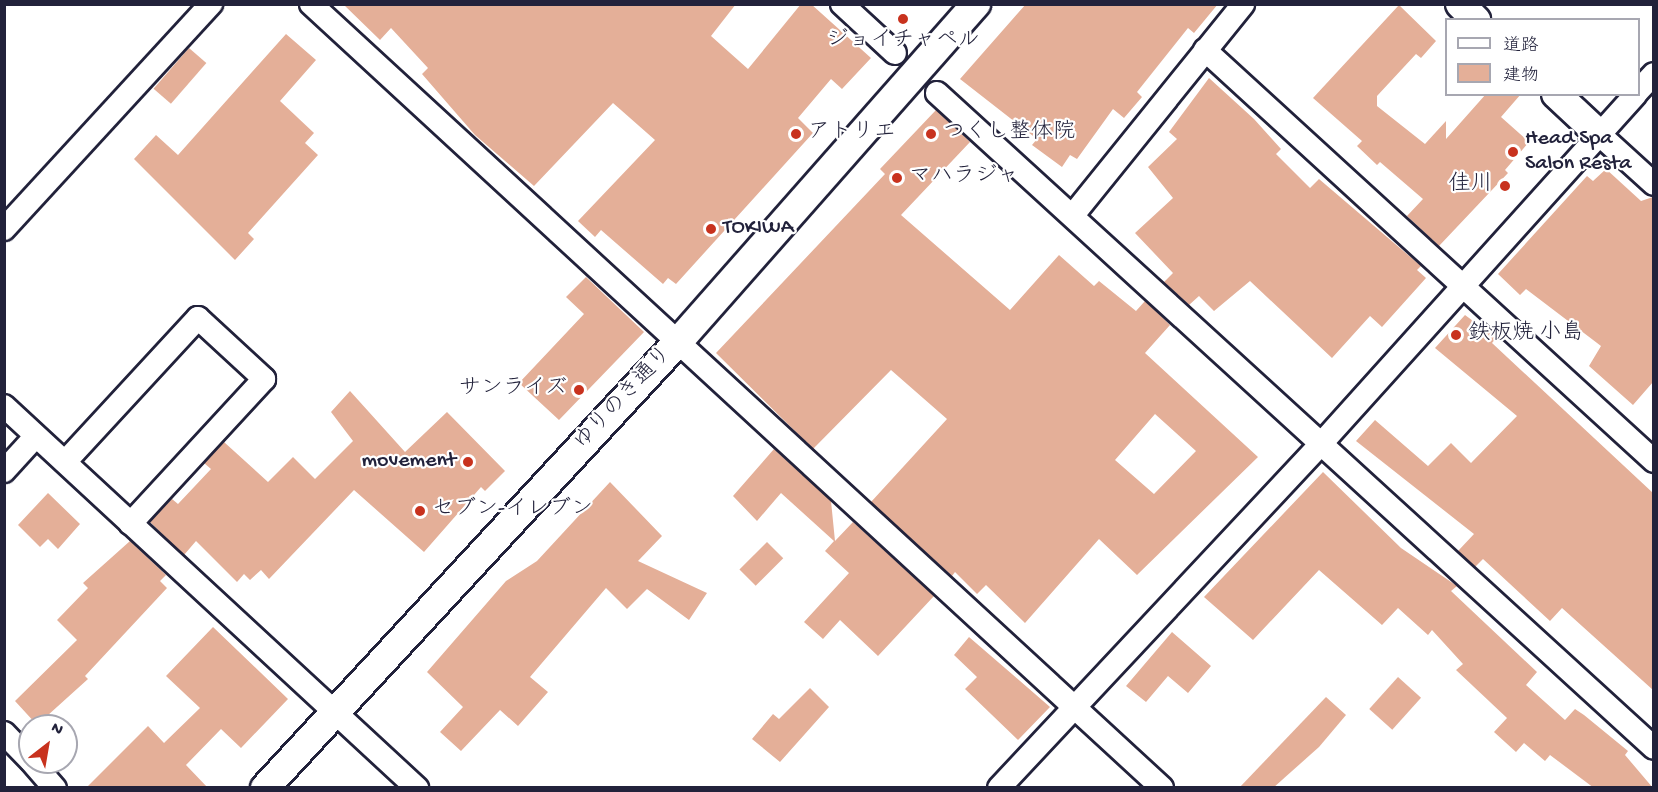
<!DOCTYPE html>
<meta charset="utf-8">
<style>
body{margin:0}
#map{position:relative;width:1658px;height:792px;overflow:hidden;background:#fff;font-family:"Gochi Hand","Klee One",sans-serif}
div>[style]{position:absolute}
.building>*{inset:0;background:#e4af98;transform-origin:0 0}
.roads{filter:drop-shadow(2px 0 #22223b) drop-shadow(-2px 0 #22223b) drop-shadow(0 2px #22223b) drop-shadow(0 -2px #22223b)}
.minor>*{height:22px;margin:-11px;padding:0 11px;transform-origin:11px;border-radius:11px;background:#fff}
.tertiary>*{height:28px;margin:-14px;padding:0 14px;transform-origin:14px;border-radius:14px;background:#fff}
.dots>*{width:16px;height:16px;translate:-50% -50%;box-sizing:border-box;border:3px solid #fff;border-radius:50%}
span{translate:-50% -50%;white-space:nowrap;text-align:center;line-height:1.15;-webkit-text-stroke:4.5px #fff;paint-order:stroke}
.poi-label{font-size:22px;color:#22223b}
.left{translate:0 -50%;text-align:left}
.right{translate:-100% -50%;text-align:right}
.street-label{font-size:22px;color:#22223b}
.frame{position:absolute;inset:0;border:6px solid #22223b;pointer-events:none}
.legend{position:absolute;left:1445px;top:18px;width:195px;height:78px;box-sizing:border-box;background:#fff;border:2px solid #a7a7b1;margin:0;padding:8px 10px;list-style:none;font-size:18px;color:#22223b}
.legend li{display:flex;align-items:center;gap:12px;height:30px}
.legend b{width:30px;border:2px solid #a7a7b1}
.north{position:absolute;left:18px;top:714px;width:60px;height:60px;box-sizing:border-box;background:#fff;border:2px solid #a7a7b1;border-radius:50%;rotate:31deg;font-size:16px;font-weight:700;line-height:24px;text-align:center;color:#22223b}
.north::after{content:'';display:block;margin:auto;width:21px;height:27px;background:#c8321e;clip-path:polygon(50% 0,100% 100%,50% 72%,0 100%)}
</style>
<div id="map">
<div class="building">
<div style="clip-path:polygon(343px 4px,736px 4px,711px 36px,748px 69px,801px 4px,811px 4px,871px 58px,842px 89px,831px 79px,798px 118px,813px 133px,676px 284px,668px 278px,663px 284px,601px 230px,595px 237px,578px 221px,655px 140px,613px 103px,534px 186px,475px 135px,422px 74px,428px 68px,391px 28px,380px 40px)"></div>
<div style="clip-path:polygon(1026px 4px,1218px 4px,1194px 33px,1188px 28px,1137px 92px,1142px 97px,1124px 118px,1113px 109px,1077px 159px,1070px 155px,1062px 167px,1032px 145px,1037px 139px,960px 79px)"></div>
<div style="clip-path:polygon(1399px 5px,1436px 41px,1421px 58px,1416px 54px,1377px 96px,1377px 106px,1425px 144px,1446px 121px,1446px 139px,1486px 94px,1521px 94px,1501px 117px,1529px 142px,1505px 170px,1508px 173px,1439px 246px,1407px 216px,1423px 199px,1380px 162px,1377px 165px,1357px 146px,1362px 141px,1313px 98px)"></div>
<div style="clip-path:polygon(286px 34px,316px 60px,280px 101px,314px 133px,305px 143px,318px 155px,248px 233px,254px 239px,235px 260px,134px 159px,156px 135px,178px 155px)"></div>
<div style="left:189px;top:48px;width:23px;height:54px;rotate:41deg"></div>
<div style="clip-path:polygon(1209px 78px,1254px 119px,1281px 149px,1276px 154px,1310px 188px,1319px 179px,1421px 266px,1417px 270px,1426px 278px,1382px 327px,1370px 316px,1332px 358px,1250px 281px,1214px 311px,1199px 296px,1189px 305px,1164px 282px,1173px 273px,1135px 233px,1173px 198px,1148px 167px,1177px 139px,1169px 132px)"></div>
<div style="clip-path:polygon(evenodd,936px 110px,970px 142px,901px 215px,1010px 310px,1059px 255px,1094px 286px,1099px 281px,1136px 311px,1145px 301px,1170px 325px,1145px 353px,1258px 457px,1137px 575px,1099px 539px,1025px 623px,986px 585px,977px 594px,955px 572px,952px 576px,871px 502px,947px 419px,891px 370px,813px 449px,716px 353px,885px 174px,880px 169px,936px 110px,1155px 414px,1196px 451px,1154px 494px,1115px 460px,1155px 414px)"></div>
<div style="clip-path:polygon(1606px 169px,1641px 201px,1653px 197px,1653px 382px,1633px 405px,1589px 366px,1601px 346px,1526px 289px,1520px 295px,1498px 274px,1587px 176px,1593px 181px)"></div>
<div style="clip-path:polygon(586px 277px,644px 332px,559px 420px,519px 383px,584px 314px,566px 297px)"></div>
<div style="clip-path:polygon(1465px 315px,1496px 338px,1492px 343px,1653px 493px,1653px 690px,1562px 608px,1550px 621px,1483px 559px,1475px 567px,1458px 551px,1474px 534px,1356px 441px,1375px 420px,1428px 466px,1451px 443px,1471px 463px,1517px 416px,1435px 348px)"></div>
<div style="clip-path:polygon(350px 391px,405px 452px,447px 412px,505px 471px,485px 491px,481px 487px,424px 552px,354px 490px,269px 579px,261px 570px,250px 580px,244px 574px,237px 582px,196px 541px,184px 555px,150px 522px,172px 499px,178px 504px,211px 469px,204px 463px,224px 442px,268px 482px,293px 457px,315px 479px,353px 441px,331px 412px)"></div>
<div style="clip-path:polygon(774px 449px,831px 501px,835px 541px,853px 522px,934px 596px,878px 656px,840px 620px,823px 639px,804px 622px,849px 573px,825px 551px,834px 541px,781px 493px,757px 521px,733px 496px)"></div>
<div style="clip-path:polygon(1323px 472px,1401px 548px,1457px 586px,1451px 591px,1537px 672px,1526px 685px,1565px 720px,1575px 709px,1584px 715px,1628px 751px,1625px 755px,1653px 788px,1594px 788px,1550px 755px,1545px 761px,1524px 743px,1516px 752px,1494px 732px,1507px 718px,1456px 670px,1463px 664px,1432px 630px,1428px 635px,1398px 608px,1382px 625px,1319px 570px,1253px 640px,1204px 597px)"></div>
<div style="clip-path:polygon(610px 482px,662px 536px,638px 561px,707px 593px,689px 620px,647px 589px,627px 609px,606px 588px,530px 677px,548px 692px,518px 726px,500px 710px,461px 751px,440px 732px,463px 707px,427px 672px,506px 581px,537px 561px)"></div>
<div style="clip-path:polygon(48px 493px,80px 524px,58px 549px,48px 539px,40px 547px,18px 525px)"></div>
<div style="clip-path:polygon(130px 541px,166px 575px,160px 581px,167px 588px,85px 676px,88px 679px,37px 725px,15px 701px,77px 640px,57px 620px,88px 588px,83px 583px)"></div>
<div style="left:767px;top:542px;width:23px;height:39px;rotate:45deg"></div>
<div style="clip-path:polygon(213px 627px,288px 699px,241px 748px,221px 729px,186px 765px,208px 788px,86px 788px,148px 726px,164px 743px,200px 708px,166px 676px)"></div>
<div style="clip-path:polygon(1172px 632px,1211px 666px,1188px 693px,1168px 676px,1146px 702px,1126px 686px)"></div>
<div style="clip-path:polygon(969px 637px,1050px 707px,1018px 740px,965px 689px,977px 677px,954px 655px)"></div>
<div style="left:1398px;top:677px;width:31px;height:43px;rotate:42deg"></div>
<div style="clip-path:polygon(810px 688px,829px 707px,780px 762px,752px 739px,773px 714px,779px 719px)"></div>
<div style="clip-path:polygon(1326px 697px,1346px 715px,1319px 747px,1273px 788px,1239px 788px)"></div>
</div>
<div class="roads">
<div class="minor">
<div style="left:311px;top:4px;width:1157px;rotate:42.65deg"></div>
<div style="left:842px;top:4px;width:72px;rotate:42.8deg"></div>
<div style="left:1205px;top:50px;width:609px;rotate:42.47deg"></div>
<div style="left:1638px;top:91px;width:23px;rotate:-47deg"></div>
<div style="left:937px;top:93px;width:971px;rotate:42.41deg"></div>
<div style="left:1600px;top:135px;width:73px;rotate:42.2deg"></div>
<div style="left:1073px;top:215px;width:271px;rotate:-51.1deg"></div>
<div style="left:4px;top:229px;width:306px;rotate:-47.4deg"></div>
<div style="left:4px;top:406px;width:563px;rotate:42.77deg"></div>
<div style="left:65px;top:462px;width:196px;rotate:-47.3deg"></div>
<div style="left:198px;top:318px;width:90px;rotate:42.7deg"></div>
<div style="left:264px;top:379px;width:197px;rotate:132.7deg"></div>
<div style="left:4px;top:471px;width:47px;rotate:-47.6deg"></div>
<div style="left:4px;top:733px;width:37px;rotate:46deg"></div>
<div style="left:32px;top:762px;width:35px;rotate:49deg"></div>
<div style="left:999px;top:788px;width:470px;rotate:-46.9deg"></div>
<div style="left:1320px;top:445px;width:472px;rotate:-48deg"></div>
</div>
<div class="tertiary">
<div style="left:1460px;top:4px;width:23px;rotate:45deg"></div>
<div style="left:1556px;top:94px;width:60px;rotate:43deg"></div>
<div style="left:265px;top:788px;width:608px;rotate:-47.2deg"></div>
<div style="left:678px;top:342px;width:451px;rotate:-48.6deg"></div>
</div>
</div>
<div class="dots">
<div style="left:903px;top:19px;background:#c8321e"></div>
<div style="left:796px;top:134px;background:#c8321e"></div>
<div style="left:931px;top:134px;background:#c8321e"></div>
<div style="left:1513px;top:152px;background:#c8321e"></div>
<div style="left:897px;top:178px;background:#c8321e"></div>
<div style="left:1505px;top:186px;background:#c8321e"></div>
<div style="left:711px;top:229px;background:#c8321e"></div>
<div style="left:1456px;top:335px;background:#c8321e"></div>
<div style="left:579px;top:390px;background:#c8321e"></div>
<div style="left:468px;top:462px;background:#c8321e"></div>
<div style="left:420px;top:511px;background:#c8321e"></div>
</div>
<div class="poi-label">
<span style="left:903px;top:42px">ジョイチャペル</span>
<span class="left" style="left:808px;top:134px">アトリエ</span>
<span class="left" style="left:943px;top:134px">つくし整体院</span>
<span class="left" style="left:1525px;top:152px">Head Spa<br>Salon Resta</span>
<span class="left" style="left:909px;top:178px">マハラジャ</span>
<span class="right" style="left:1493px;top:186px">佳川</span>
<span class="left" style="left:723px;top:229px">TOKIWA</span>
<span class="left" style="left:1468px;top:335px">鉄板焼 小島</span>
<span class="right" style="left:567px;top:390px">サンライズ</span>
<span class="right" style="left:456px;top:462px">movement</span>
<span class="left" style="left:432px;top:511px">セブン-イレブン</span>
</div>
<div class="street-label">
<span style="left:624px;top:399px;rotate:-47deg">ゆりのき通り</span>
</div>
<div class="frame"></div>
<ul class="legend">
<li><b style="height:8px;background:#fff"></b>道路</li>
<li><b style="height:16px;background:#e4af98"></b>建物</li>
</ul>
<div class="north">N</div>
</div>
